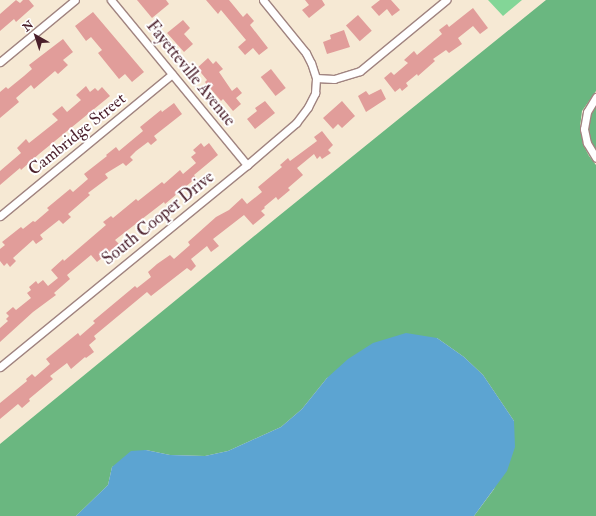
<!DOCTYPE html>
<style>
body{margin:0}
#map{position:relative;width:596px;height:516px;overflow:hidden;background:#f6e9d4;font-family:"IM FELL Double Pica",serif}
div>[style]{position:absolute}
.green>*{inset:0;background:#83d697}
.forest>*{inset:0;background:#6ab780}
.water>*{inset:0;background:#5ca4d2}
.building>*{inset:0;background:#e19d9a;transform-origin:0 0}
.roads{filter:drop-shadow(1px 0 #a08480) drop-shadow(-1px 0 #a08480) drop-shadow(0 1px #a08480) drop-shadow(0 -1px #a08480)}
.minor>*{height:7px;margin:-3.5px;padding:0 3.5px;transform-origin:3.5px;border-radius:3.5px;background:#fff}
span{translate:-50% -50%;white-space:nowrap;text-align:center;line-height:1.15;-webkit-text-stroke:4px #fff;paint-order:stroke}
.street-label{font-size:17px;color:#4a1f2b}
.north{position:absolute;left:16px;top:16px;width:40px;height:40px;-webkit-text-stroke:3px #fff;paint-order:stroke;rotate:321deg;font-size:11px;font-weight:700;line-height:16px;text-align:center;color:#4a1f2b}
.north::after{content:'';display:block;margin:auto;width:14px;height:18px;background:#4a1f2b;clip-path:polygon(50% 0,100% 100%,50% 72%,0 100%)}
</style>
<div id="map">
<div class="green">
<div style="clip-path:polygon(488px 0,522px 0,503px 16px)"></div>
</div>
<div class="forest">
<div style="clip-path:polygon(546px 0,596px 0,596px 91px,582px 111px,580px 127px,583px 144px,589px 156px,596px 165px,596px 516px,474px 516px,494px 489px,514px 421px,483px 375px,464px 357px,437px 338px,327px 378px,302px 409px,281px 427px,228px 451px,205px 456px,170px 455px,146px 450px,112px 467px,108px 485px,76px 516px,0 516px,0 444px,275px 219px)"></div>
<div style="clip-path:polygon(596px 106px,596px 151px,591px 142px,589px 129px,591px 114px)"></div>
</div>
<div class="water">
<div style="clip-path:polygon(406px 333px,437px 338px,464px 357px,483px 375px,514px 421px,515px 447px,507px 471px,474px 516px,76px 516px,108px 485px,112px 467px,131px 451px,146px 450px,170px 455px,205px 456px,228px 451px,281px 427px,302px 409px,327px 378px,348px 359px,373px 343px)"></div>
</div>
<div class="building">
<div style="clip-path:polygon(16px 0,20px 3px,23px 0,29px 0,34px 6px,16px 22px,14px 19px,0 31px,0 14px)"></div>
<div style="clip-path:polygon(137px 0,166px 0,169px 4px,152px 18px)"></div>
<div style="clip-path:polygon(206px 0,229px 0,243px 17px,247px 13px,254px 21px,250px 25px,268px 48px,259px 55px,253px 48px,245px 55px,238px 47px,246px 40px,221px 10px,218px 14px)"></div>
<div style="clip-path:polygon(305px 0,322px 0,325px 5px,309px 18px,302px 10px,309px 5px)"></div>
<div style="clip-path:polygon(380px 0,391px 0,400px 10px,392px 16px,387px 9px,379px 16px,371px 7px)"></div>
<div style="clip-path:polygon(473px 8px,488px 28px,480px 34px,473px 26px,458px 38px,462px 44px,449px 53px,446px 50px,433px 59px,435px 61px,418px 76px,417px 74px,406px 83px,408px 86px,402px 91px,400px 88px,395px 92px,384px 78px,391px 72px,394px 75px,408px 63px,404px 60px,414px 51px,417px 55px,442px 34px,439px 30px,447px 24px,449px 27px)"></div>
<div style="clip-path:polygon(93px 12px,144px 72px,132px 82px,125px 74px,119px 79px,98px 53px,102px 50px,91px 37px,86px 41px,75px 26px)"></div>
<div style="left:358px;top:15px;width:21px;height:16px;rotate:49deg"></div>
<div style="clip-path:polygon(183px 20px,190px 28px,184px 34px,193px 44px,184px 52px,167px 33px)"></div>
<div style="clip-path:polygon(344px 30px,350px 47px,327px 54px,323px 42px,331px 39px,330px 35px)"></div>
<div style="clip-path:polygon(63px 39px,73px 52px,63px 60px,68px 65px,58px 74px,55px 71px,34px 89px,31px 85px,16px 98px,19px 102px,0 118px,0 92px,6px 87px,8px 89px,24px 76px,32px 69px,29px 65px)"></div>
<div style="clip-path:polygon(208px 58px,213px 64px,216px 61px,223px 69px,219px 72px,232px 91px,237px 87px,242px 93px,236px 98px,241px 104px,233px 111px,223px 99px,221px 101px,205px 82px,207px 80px,197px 68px)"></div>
<div style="left:271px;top:69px;width:24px;height:13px;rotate:52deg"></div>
<div style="clip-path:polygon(86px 86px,90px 92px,95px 88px,98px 91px,102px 87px,110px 96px,39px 154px,21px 170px,20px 168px,0 185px,0 171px,21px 153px,17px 148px,26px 139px,29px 143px,58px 120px,52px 114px,62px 106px,67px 112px,81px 100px,76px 95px)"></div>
<div style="clip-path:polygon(381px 89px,386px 99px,366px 112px,358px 96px,366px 91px,369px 95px)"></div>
<div style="clip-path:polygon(265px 101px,275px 113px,255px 129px,247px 119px,257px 111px,255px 108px)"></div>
<div style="clip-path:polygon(342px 101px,355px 116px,342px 128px,338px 124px,333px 129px,323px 118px)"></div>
<div style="clip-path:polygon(174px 103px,182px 114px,154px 136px,157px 140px,151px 145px,148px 142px,136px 151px,130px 157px,133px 160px,126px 166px,123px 163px,105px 174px,108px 178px,88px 193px,90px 195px,68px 214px,71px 217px,63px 224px,59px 220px,40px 235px,43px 239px,36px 244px,33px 240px,13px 258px,16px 261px,10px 267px,7px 263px,4px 266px,0 261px,0 249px,5px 245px,2px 242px,21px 227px,23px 229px,33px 221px,35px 222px,49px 210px,47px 208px,70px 189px,73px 192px,88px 179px,84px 174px,107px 156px,106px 155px,116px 147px,119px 151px,143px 131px,140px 127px,161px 110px,162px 112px)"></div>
<div style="clip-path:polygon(322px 131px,333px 145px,328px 150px,331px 153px,322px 159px,320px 156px,317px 159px,314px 154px,297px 168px,303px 175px,288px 188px,290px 190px,278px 200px,276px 197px,264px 207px,265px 208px,261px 211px,265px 215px,253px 225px,244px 215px,213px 239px,219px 246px,211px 252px,207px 246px,191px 259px,196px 266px,191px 271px,187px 268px,151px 296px,147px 292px,94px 336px,96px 339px,89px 345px,94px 352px,86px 358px,85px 357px,71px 369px,67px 363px,50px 376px,53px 379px,29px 399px,30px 401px,22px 408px,18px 404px,0 419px,0 403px,27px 381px,26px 379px,32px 374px,35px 377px,50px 364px,46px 359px,78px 333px,80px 336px,95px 323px,93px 321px,135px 286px,137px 288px,151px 277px,148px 272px,157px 264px,170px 255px,174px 259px,190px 245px,188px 242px,216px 217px,229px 210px,242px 198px,247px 204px,262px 192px,258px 187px,282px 167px,280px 165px,288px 158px,290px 161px,317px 141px,314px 137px)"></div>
<div style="clip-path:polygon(201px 143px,204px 147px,209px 143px,218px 155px,194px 175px,196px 178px,165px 204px,164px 202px,115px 240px,119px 244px,97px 262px,91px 255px,67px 275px,70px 279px,54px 293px,56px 295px,33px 312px,0 342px,0 328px,8px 321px,6px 319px,9px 316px,6px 313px,13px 307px,16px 310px,31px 298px,27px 293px,31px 290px,29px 287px,36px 281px,38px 284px,43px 280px,48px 286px,58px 278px,51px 270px,63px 259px,64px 261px,106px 225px,103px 222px,111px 216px,113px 218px,136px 199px,138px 201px,162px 182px,164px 184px,180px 170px,183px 174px,196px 163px,191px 157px,196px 153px,193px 150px)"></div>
</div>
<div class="roads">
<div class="minor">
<div style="left:111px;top:0;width:214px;rotate:50.5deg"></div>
<div style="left:0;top:62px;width:97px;rotate:-39.6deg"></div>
<div style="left:316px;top:78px;width:18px;rotate:3deg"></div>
<div style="left:334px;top:79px;width:27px;rotate:-17deg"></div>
<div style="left:360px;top:71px;width:112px;rotate:-39.5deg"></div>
<div style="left:596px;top:97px;width:17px;rotate:121deg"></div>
<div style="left:587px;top:112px;width:17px;rotate:100deg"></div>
<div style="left:584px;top:129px;width:14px;rotate:78deg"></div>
<div style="left:587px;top:143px;width:17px;rotate:59deg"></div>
<div style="left:0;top:216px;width:223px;rotate:-39.5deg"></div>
<div style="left:0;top:367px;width:319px;rotate:-39.3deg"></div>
<div style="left:247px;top:165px;width:65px;rotate:-40.6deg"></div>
<div style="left:296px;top:123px;width:20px;rotate:-53deg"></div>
<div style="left:308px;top:107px;width:16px;rotate:-63deg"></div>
<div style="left:315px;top:93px;width:15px;rotate:-86deg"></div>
<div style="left:316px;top:78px;width:16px;rotate:-108deg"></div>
<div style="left:311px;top:63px;width:11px;rotate:-117deg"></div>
<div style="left:306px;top:53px;width:68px;rotate:-129.1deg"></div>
</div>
</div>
<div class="street-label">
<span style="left:191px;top:73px;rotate:51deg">Fayetteville Avenue</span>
<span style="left:77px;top:134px;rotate:-39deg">Cambridge Street</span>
<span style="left:158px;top:218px;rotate:-39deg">South Cooper Drive</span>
</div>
<div class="north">N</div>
</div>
